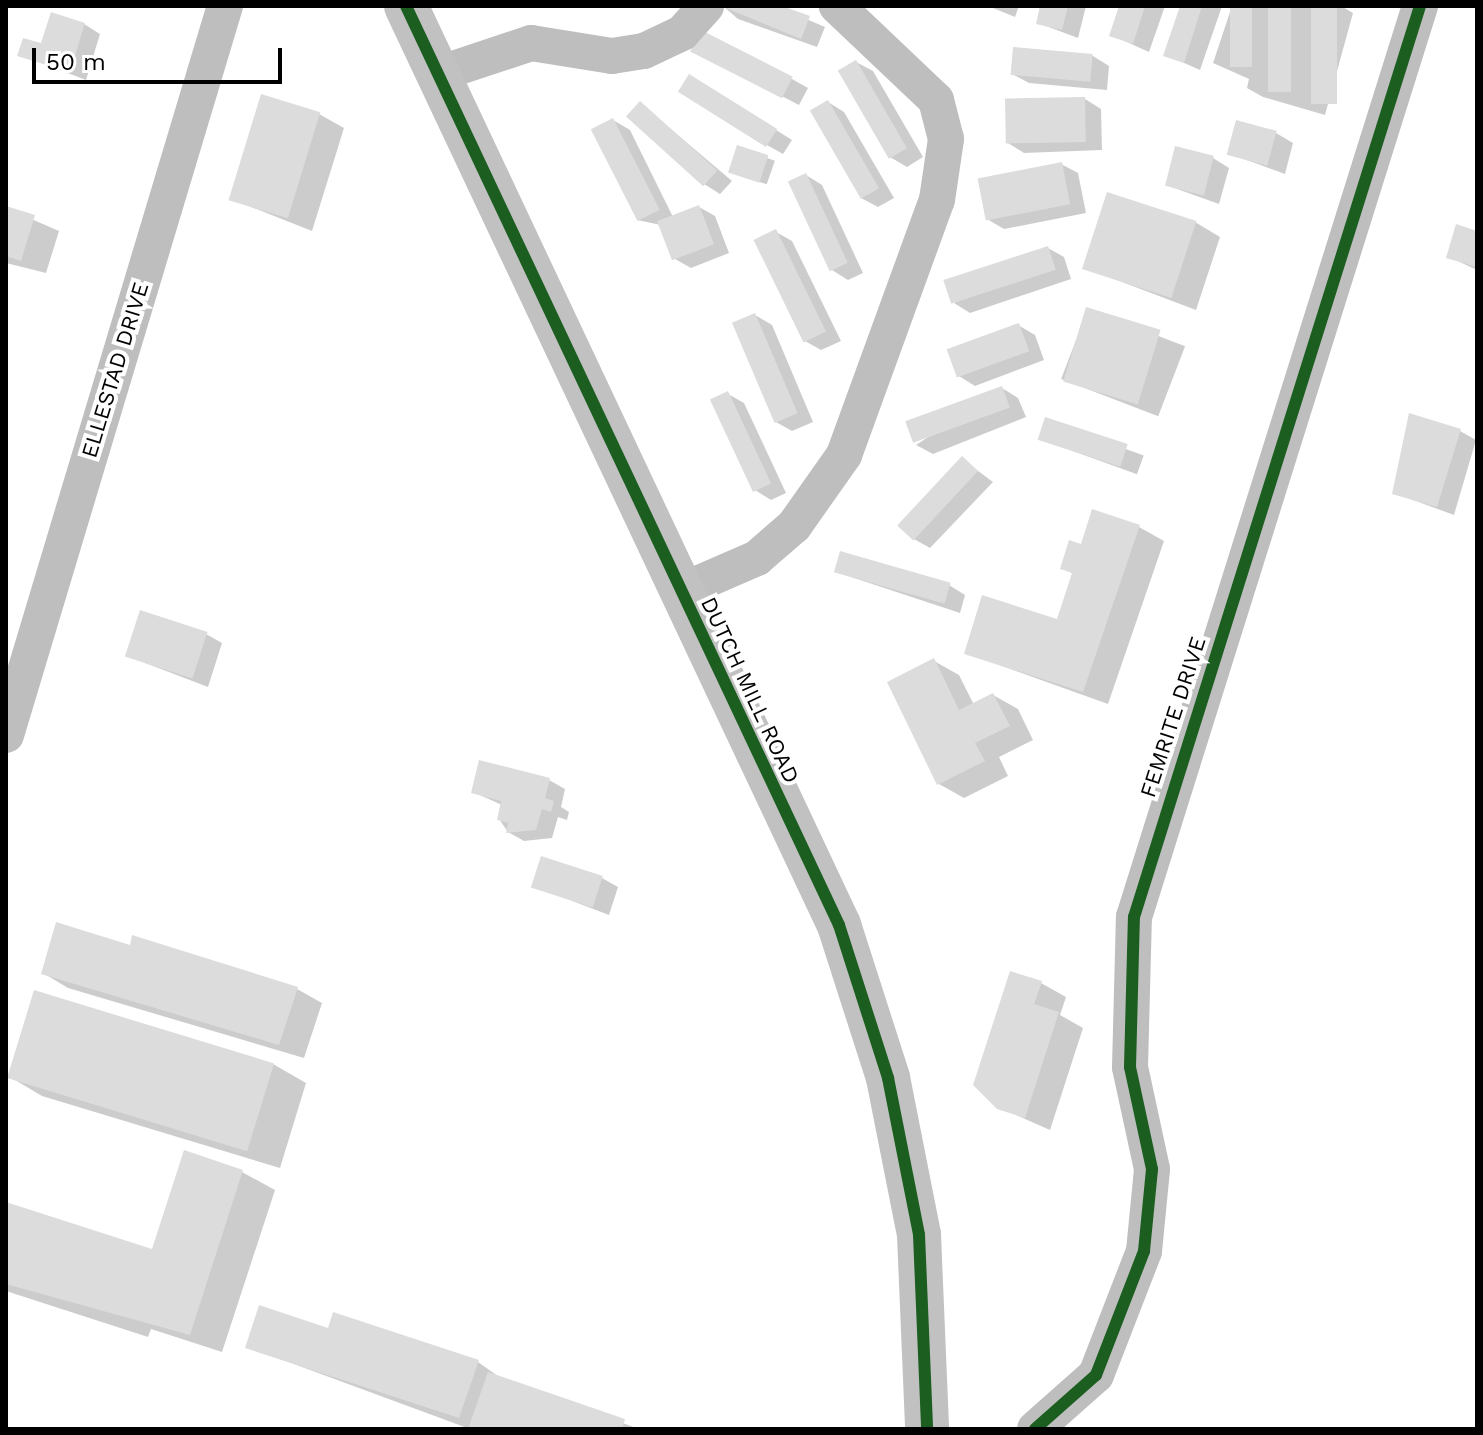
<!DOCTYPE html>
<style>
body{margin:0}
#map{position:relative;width:1483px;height:1435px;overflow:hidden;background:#fff;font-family:"Work Sans",sans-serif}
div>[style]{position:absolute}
.shadow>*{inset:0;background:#0003;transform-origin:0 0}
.building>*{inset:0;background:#dcdcdc;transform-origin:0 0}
.street>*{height:36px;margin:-18px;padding:0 18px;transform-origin:18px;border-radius:18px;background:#bebebe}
.secondary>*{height:44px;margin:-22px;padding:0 22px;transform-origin:22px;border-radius:22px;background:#c1c1c1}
.cycleway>*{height:12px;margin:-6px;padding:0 6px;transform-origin:6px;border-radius:6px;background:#1b5e20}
span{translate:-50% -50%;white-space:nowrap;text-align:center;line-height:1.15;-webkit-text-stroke:8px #fff;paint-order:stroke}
.street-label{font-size:22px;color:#000}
.frame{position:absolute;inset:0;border:8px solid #000;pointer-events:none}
.scale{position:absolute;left:32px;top:48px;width:250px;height:36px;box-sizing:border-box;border:4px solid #000;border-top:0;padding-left:10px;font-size:24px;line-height:28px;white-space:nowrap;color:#000;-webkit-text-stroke:6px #fff;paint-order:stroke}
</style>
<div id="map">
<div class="shadow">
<div style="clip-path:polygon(723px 6px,776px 6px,825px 27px,817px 47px,738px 19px)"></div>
<div style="clip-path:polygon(988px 6px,1019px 6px,1015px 17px)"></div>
<div style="clip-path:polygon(1042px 6px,1086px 6px,1078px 38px,1038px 23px)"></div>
<div style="clip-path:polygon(1121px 6px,1165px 6px,1149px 52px,1111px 35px)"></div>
<div style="clip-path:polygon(1182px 6px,1222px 6px,1200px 70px,1166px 55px)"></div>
<div style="clip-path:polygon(1232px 6px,1341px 6px,1353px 13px,1325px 115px,1263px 97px,1247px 88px,1249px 79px,1213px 63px)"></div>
<div style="clip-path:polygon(84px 24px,100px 34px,86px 80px,20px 55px)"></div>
<div style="clip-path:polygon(1093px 56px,1109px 66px,1107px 90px,1029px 83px,1012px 74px)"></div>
<div style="clip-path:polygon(709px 59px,792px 79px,808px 88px,799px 105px)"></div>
<div style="clip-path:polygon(856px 62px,873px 71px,923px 157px,907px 167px,890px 157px)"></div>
<div style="clip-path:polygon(706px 86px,792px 140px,783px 154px,767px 145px)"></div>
<div style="clip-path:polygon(1085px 99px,1101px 109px,1102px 150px,1024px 153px,1008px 143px)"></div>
<div style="clip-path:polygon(828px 102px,844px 112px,894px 198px,878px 207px,861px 198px)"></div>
<div style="clip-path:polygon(640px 103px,732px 181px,720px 194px,704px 184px)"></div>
<div style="clip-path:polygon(319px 114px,344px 128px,312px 231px,231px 199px)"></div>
<div style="clip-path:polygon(613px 120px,630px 130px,673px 217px,699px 207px,715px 216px,729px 253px,691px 268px,675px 259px,661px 225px,637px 220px)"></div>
<div style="clip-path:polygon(1276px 133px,1293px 143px,1285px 174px,1230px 154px)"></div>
<div style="left:738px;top:148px;width:39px;height:25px;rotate:19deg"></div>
<div style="clip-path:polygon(1213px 158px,1229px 168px,1219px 204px,1166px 185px)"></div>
<div style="clip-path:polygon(1061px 164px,1078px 173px,1086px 213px,1004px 229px,987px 219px)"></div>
<div style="clip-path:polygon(806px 175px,822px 185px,863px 273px,848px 280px,832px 270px)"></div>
<div style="clip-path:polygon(6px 208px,59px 231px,46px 273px,6px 263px)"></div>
<div style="clip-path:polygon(1195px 222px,1220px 237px,1196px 310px,1085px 268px)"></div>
<div style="clip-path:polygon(776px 232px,792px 241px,841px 341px,821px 350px,805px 341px)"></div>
<div style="clip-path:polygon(1477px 233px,1477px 270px,1449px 257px)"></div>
<div style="clip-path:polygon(1048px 248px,1064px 257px,1071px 279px,970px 313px,954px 303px)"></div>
<div style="left:1088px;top:309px;width:104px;height:75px;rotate:21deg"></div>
<div style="clip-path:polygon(755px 315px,772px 325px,813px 422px,792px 431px,776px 422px)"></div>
<div style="clip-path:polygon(1018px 325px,1035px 335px,1044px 360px,975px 386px,959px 376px)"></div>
<div style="clip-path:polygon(1002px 388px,1018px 398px,1026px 417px,933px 454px,916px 445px)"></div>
<div style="clip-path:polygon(728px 394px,744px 403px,786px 493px,771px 500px,755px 490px)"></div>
<div style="left:1046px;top:420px;width:104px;height:20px;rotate:20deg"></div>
<div style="clip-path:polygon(1460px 431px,1476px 440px,1454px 515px,1394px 493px)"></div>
<div style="clip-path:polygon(962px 459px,993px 482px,930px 548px,914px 539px)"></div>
<div style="clip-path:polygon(1139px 527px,1164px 541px,1108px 704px,966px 653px,1058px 622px,1074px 574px,1062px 568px,1082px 546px)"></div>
<div style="clip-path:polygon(836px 572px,949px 585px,965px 595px,960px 613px)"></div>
<div style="clip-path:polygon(206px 634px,222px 643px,208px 687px,127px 656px)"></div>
<div style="clip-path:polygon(934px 661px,959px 675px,974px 705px,993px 695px,1018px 709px,1033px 740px,999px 757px,1008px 776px,964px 798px,939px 784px)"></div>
<div style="clip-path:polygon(549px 780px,565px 789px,561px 807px,569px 812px,567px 820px,558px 817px,552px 838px,524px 841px,508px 832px,499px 819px,502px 805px,473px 792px)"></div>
<div style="clip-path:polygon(602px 878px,618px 887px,609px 915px,533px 886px)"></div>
<div style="clip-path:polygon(131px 948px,297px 989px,322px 1003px,304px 1058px,68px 988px,43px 973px)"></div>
<div style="clip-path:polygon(1041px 983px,1066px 997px,1060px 1015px,1083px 1028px,1050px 1130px,998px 1107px)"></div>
<div style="clip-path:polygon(273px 1064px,306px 1083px,280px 1168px,42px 1096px,10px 1077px)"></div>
<div style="clip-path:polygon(242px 1172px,275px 1190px,222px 1352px,151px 1329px,148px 1337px,6px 1291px,6px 1204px,153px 1251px)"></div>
<div style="clip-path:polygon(329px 1330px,478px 1362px,502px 1379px,639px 1429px,470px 1429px,248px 1347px)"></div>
</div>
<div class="building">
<div style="clip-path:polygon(721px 6px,782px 6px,810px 16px,801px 39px)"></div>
<div style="clip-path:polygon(1040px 6px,1068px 6px,1062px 30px,1036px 24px)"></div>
<div style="clip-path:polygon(1119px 6px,1145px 6px,1133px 44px,1109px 36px)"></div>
<div style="clip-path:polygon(1180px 6px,1202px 6px,1184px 63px,1163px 56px)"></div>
<div style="left:1230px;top:6px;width:22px;height:61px"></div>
<div style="left:1268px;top:6px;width:23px;height:86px"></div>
<div style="left:1311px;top:6px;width:26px;height:98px"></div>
<div style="clip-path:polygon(51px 12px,85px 23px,70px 72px,17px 56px,23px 38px,41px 43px)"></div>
<div style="left:701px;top:30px;width:103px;height:24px;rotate:27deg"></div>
<div style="left:1013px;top:47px;width:80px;height:28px;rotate:5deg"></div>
<div style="left:856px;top:60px;width:102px;height:21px;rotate:60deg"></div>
<div style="left:689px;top:74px;width:104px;height:21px;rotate:32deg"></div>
<div style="left:261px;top:94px;width:62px;height:111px;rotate:17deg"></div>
<div style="left:1085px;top:97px;width:45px;height:80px;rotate:89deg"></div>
<div style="left:828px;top:100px;width:102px;height:21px;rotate:60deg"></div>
<div style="left:640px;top:101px;width:104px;height:21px;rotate:42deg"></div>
<div style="left:613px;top:118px;width:103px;height:25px;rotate:63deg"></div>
<div style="left:1236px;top:120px;width:42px;height:36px;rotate:15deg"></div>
<div style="left:737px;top:145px;width:33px;height:29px;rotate:18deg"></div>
<div style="left:1175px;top:146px;width:40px;height:41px;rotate:14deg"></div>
<div style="left:1062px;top:162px;width:43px;height:86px;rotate:79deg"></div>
<div style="left:806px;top:173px;width:99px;height:20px;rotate:65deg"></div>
<div style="left:1107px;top:192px;width:94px;height:81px;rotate:18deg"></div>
<div style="left:699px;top:205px;width:42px;height:45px;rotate:69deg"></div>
<div style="clip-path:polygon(6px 206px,35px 215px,21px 261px,6px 256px)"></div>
<div style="clip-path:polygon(1456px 224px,1477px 231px,1477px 267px,1446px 258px)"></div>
<div style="left:776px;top:229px;width:114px;height:25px;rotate:64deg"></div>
<div style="left:1048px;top:246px;width:25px;height:110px;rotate:72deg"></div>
<div style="left:1086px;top:307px;width:78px;height:78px;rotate:17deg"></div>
<div style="left:755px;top:313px;width:109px;height:25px;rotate:67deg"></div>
<div style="left:1019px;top:323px;width:30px;height:77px;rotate:70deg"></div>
<div style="left:1002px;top:386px;width:23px;height:103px;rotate:70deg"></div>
<div style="left:728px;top:391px;width:102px;height:20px;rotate:65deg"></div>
<div style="clip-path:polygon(1409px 413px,1461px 429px,1437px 507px,1392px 494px)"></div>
<div style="left:1045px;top:417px;width:87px;height:24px;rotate:18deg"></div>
<div style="left:962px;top:456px;width:22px;height:95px;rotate:43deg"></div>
<div style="clip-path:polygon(1092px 509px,1140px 525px,1083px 692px,964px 654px,982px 595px,1057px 619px,1072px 573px,1060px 569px,1069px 540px,1081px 544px)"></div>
<div style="left:840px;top:551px;width:115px;height:22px;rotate:16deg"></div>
<div style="left:140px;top:610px;width:71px;height:49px;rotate:18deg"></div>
<div style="clip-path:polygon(934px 658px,959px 710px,993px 693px,1010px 726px,975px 743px,985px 761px,937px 785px,887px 682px)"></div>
<div style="clip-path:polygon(479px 760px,550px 778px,545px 798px,554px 801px,551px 812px,542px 809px,536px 830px,506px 833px,508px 823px,497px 820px,501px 801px,471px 793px)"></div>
<div style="left:541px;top:856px;width:65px;height:33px;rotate:18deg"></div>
<div style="clip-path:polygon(56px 922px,130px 945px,132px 935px,298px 987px,279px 1045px,41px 974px)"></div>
<div style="clip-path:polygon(1010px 971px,1042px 981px,1034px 1004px,1059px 1012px,1025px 1118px,997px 1109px,973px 1085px)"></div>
<div style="left:34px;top:990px;width:251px;height:92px;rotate:17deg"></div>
<div style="clip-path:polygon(184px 1150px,243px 1170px,190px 1335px,6px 1284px,6px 1202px,152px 1249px)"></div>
<div style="clip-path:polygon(259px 1305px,328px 1328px,333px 1312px,479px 1360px,459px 1418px,245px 1348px)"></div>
<div style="clip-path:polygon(488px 1372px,625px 1419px,622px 1429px,468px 1429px)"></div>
</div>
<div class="street">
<div style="left:438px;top:74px;width:98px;rotate:-18.4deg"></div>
<div style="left:531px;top:43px;width:82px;rotate:9.1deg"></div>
<div style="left:612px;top:56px;width:32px;rotate:-9deg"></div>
<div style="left:644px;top:51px;width:42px;rotate:-25.3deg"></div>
<div style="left:682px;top:33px;width:36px;rotate:-48deg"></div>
<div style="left:681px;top:591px;width:83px;rotate:-23.5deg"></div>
<div style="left:757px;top:558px;width:49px;rotate:-40.9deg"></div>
<div style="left:794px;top:526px;width:87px;rotate:-54.8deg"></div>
<div style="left:844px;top:455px;width:271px;rotate:-70deg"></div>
<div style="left:937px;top:200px;width:62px;rotate:-81.6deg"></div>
<div style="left:946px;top:139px;width:40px;rotate:-104.4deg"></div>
<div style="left:936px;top:100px;width:137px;rotate:-136.5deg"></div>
<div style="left:6px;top:735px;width:761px;rotate:-73.28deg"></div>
<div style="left:1035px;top:1429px;width:81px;rotate:-41.5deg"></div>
<div style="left:1096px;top:1375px;width:133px;rotate:-68.8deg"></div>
<div style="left:1144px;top:1251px;width:82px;rotate:-84.4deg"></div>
<div style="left:1152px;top:1169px;width:104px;rotate:-102.2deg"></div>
<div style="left:1130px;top:1067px;width:150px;rotate:-88.5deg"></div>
<div style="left:1134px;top:917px;width:955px;rotate:-72.57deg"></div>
</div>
<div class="secondary">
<div style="left:406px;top:6px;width:1016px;rotate:64.77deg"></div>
<div style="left:839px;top:925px;width:161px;rotate:72.2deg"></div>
<div style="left:888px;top:1078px;width:160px;rotate:78.8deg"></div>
<div style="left:919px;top:1235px;width:194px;rotate:87.6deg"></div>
</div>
<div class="cycleway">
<div style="left:406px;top:6px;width:1016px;rotate:64.77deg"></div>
<div style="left:839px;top:925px;width:161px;rotate:72.2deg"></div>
<div style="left:888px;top:1078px;width:160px;rotate:78.8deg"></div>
<div style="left:919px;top:1235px;width:194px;rotate:87.6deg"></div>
<div style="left:1035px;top:1429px;width:81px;rotate:-41.5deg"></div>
<div style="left:1096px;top:1375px;width:133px;rotate:-68.8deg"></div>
<div style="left:1144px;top:1251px;width:82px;rotate:-84.4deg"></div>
<div style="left:1152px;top:1169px;width:104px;rotate:-102.2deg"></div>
<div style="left:1130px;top:1067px;width:150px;rotate:-88.5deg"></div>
<div style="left:1134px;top:917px;width:955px;rotate:-72.57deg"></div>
</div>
<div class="street-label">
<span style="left:115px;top:370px;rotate:-73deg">ELLESTAD DRIVE</span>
<span style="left:750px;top:690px;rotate:65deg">DUTCH MILL ROAD</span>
<span style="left:1173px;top:717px;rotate:-72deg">FEMRITE DRIVE</span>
</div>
<div class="frame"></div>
<div class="scale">50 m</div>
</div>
